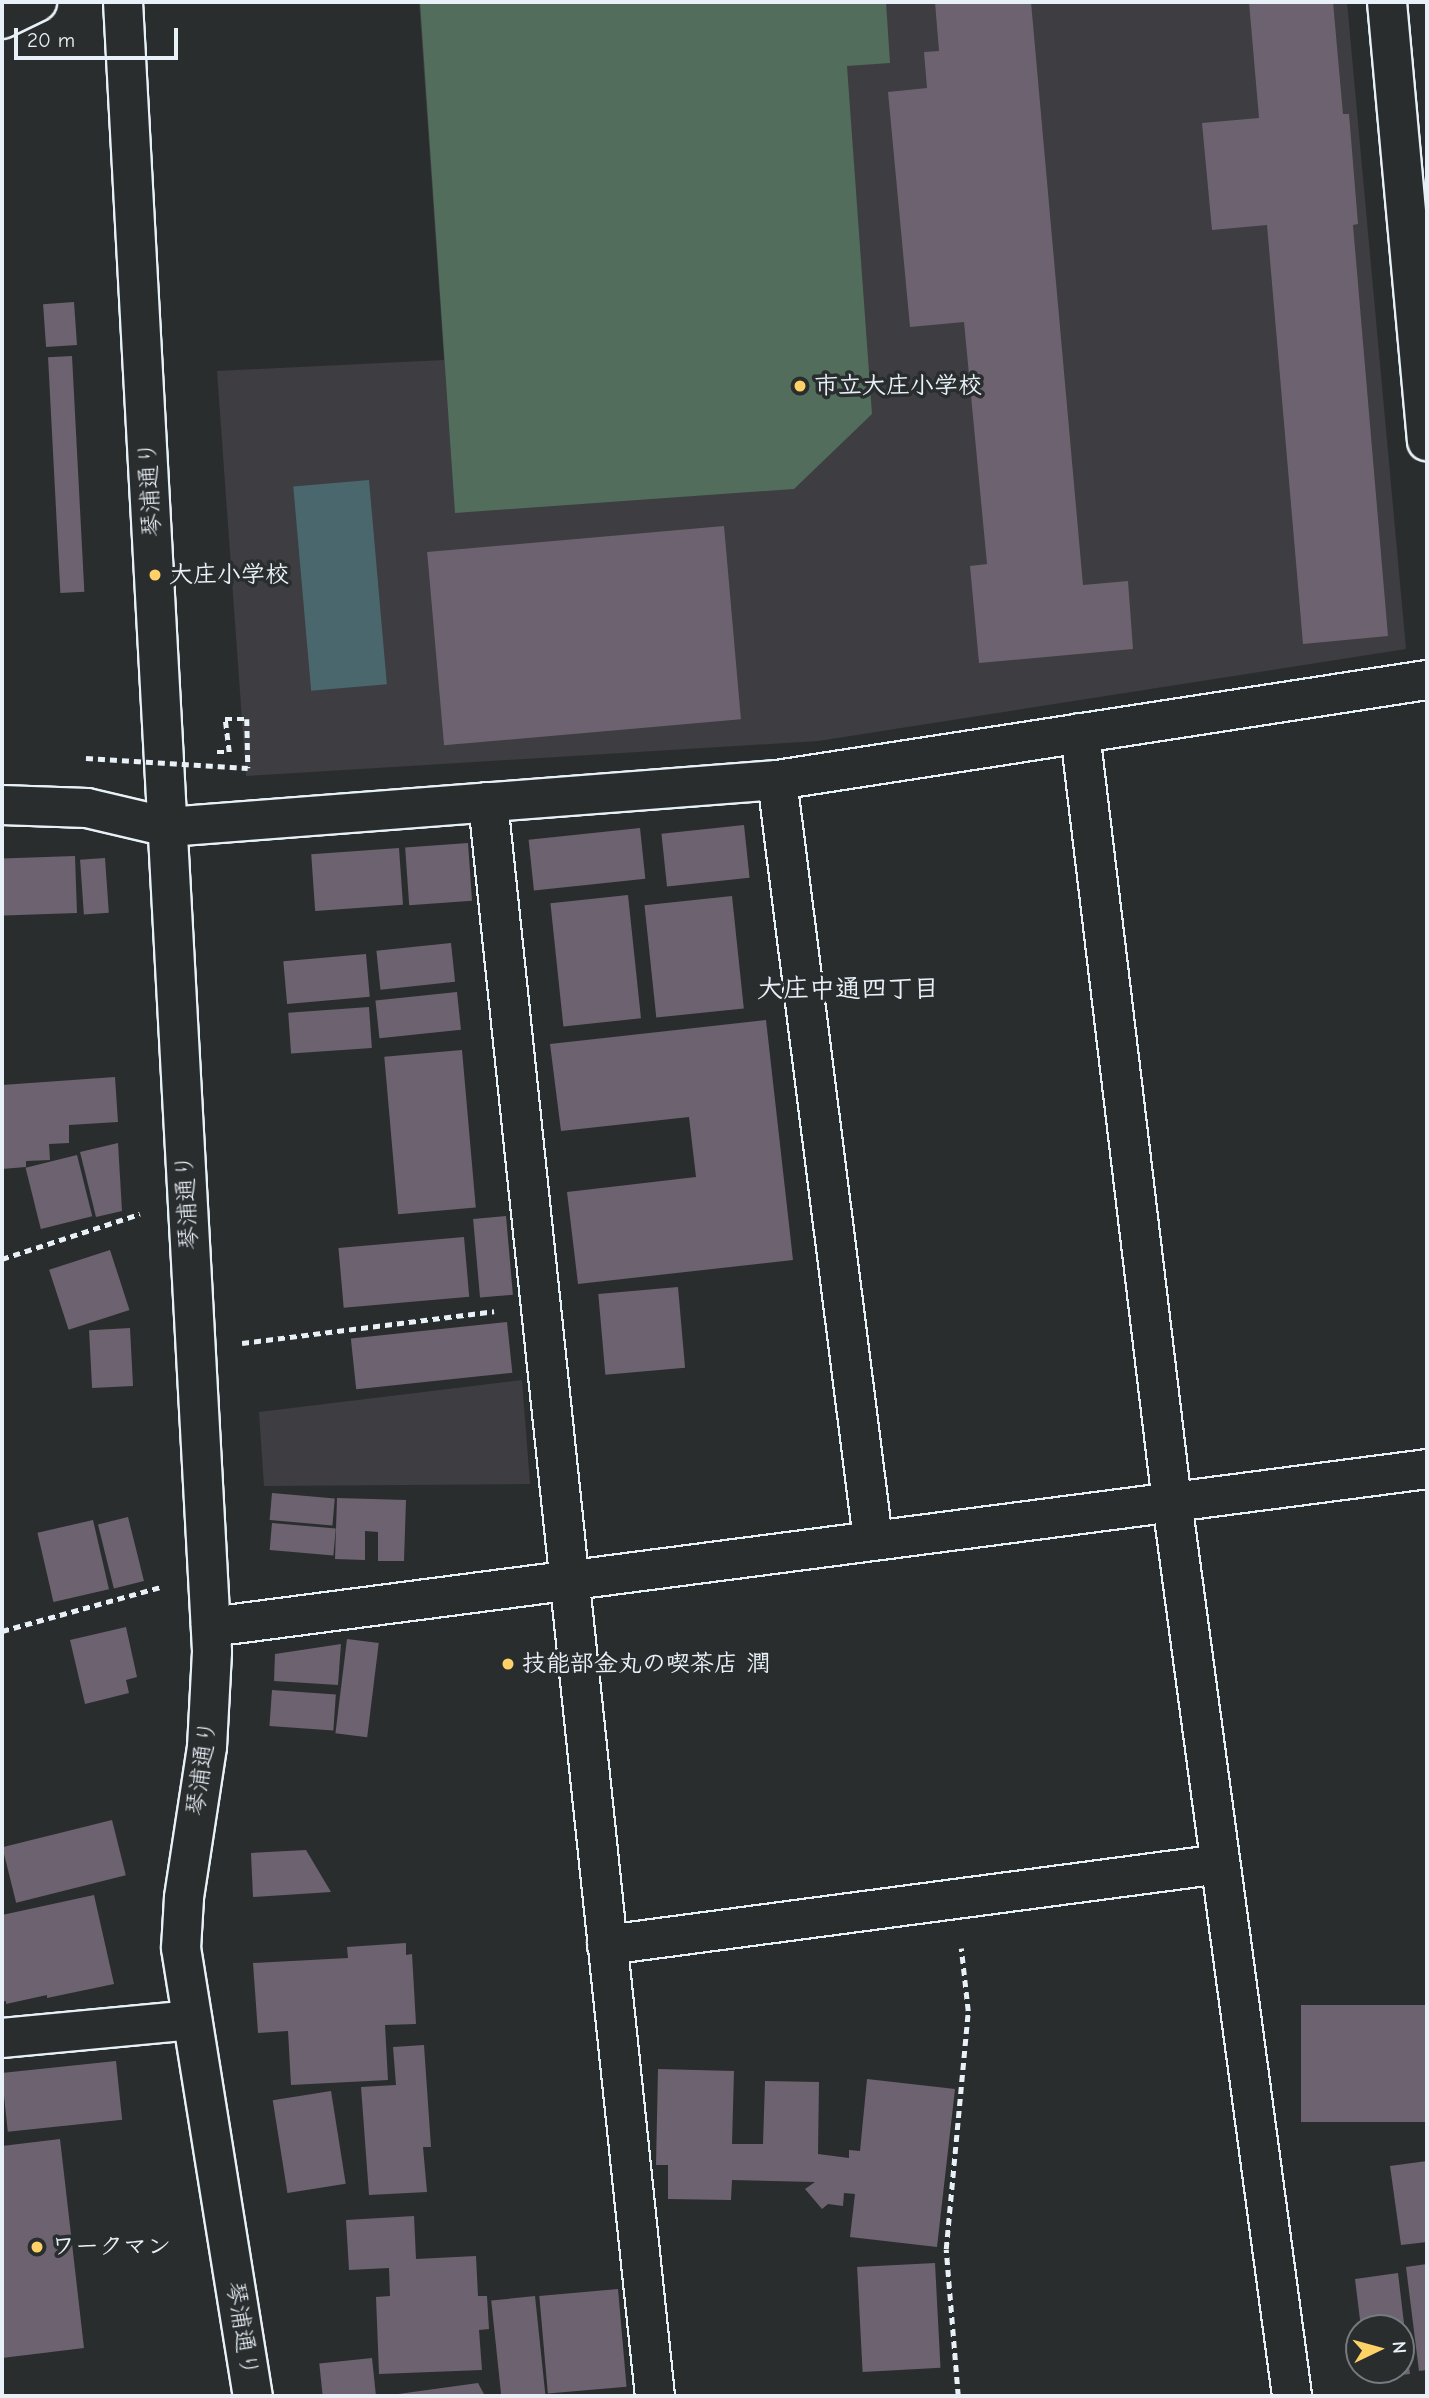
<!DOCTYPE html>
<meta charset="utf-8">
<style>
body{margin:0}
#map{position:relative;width:1429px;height:2398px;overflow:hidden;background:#2a2d2e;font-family:"Comic Neue","Klee One",sans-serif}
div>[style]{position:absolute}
.built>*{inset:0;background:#3e3d42}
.green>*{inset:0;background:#526d5c}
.water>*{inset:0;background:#49676c;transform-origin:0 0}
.building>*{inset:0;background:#6d6270;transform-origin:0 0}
.path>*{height:4.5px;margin-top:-2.25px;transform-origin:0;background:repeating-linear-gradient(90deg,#e8f1f8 0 7px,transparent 0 12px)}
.roads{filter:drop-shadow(2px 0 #e8f1f8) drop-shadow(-2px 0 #e8f1f8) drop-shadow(0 2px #e8f1f8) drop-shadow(0 -2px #e8f1f8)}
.minor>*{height:38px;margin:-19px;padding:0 19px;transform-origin:19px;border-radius:19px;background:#2a2d2e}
.path-bridge>*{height:4.5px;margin-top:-2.25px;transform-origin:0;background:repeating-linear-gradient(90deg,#e8f1f8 0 7px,transparent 0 12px)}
.dots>*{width:19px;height:19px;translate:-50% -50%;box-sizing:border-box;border:4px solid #2a2d2e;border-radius:50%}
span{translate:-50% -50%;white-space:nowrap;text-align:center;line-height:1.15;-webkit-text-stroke:7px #2a2d2e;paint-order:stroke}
.poi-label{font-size:24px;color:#e8f1f8;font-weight:700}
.left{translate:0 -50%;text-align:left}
.street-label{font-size:24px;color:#e8f1f8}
.neighbourhood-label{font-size:26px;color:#e8f1f8;font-weight:700}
.frame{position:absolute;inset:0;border:4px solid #e8f1f8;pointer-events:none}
.north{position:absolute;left:1345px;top:2314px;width:70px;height:70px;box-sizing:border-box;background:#2a2d2e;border:2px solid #767b7f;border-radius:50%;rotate:85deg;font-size:19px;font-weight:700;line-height:28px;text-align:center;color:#e8f1f8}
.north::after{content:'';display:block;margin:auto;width:24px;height:32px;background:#ffd166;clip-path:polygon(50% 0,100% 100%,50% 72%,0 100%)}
.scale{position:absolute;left:14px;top:28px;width:164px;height:32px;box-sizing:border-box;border:4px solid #e8f1f8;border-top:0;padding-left:9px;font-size:21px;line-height:24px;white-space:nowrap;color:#e8f1f8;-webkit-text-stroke:5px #2a2d2e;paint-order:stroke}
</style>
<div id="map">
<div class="built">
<div style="clip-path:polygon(419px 2px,1347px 2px,1406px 649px,818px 741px,246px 776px,217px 371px,444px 360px)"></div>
<div style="clip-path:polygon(522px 1380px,530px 1484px,264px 1486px,259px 1412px)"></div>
</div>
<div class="green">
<div style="clip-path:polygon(420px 2px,886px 2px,890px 63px,847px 66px,872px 414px,794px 489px,455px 513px)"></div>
</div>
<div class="water">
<div style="left:369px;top:480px;width:205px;height:76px;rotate:85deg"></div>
</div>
<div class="building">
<div style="clip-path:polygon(935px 2px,1031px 2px,1083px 585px,1128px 581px,1133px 649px,979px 663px,970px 566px,987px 564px,964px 322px,910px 327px,888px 92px,927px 88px,924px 52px,939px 51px)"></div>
<div style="clip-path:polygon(1249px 2px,1333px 2px,1343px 114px,1349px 114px,1358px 224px,1353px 225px,1388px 636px,1303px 644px,1267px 225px,1212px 230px,1202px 123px,1259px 118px)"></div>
<div style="left:74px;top:302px;width:43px;height:31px;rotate:86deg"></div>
<div style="left:72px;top:356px;width:236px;height:24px;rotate:87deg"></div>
<div style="left:724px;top:526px;width:194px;height:298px;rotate:85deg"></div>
<div style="left:744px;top:825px;width:53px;height:83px;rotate:84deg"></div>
<div style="left:640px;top:828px;width:51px;height:112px;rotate:84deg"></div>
<div style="left:468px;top:843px;width:58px;height:63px;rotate:86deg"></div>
<div style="left:399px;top:848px;width:57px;height:88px;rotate:86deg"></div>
<div style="left:75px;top:856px;width:57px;height:73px;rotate:88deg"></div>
<div style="left:105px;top:858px;width:55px;height:25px;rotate:86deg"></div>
<div style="left:628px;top:895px;width:124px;height:78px;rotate:84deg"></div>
<div style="left:732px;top:896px;width:113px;height:88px;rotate:84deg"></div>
<div style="left:451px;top:943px;width:39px;height:75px;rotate:84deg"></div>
<div style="left:366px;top:954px;width:43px;height:83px;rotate:85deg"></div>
<div style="left:457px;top:992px;width:38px;height:82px;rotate:84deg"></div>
<div style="left:369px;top:1007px;width:41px;height:81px;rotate:86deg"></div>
<div style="clip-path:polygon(766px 1020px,793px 1260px,578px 1284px,567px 1192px,696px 1177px,689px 1117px,561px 1131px,550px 1044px)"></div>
<div style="left:462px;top:1050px;width:158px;height:78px;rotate:85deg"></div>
<div style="clip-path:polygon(115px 1077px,118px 1122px,69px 1125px,69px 1143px,49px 1144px,50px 1160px,26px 1161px,26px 1167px,2px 1169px,2px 1085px)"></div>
<div style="clip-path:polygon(118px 1143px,122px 1211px,96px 1217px,80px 1152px)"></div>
<div style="left:77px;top:1155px;width:63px;height:53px;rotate:76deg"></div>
<div style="left:506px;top:1216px;width:79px;height:33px;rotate:85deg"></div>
<div style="left:464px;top:1237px;width:60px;height:126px;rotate:85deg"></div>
<div style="left:110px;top:1250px;width:63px;height:64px;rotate:72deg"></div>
<div style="left:678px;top:1287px;width:81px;height:80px;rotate:85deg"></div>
<div style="left:507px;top:1322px;width:51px;height:157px;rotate:84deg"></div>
<div style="left:130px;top:1328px;width:58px;height:41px;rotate:87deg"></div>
<div style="left:272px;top:1493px;width:63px;height:27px;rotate:5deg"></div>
<div style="clip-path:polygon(337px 1498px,406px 1500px,404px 1561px,378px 1561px,378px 1532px,365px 1531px,365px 1560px,335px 1559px)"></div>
<div style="left:128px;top:1517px;width:66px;height:31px;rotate:76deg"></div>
<div style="left:93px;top:1520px;width:71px;height:57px;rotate:77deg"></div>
<div style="left:272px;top:1523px;width:64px;height:27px;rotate:5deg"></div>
<div style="clip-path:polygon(126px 1627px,137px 1677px,126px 1680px,129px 1693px,85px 1704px,70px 1640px)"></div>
<div style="left:347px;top:1639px;width:32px;height:95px;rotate:7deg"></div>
<div style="clip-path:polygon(341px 1644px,338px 1685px,274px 1681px,275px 1654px)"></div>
<div style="left:272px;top:1690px;width:64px;height:36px;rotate:4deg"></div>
<div style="left:112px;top:1820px;width:57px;height:113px;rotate:76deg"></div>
<div style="clip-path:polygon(306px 1850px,331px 1892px,253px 1897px,251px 1853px)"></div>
<div style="clip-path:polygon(94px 1895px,114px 1984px,47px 1998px,47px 1995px,6px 2004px,6px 2001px,2px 2002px,2px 1915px)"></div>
<div style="clip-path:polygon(406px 1943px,406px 1955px,412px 1954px,416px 2024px,385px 2025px,388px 2080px,291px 2085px,288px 2031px,258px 2033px,253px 1963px,348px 1958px,347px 1947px)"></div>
<div style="left:1427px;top:2005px;width:117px;height:126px;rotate:90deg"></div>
<div style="clip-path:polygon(424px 2045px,431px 2147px,423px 2147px,427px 2192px,369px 2195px,361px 2087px,396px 2085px,393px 2047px)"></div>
<div style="left:116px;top:2061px;width:59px;height:115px;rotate:84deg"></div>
<div style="clip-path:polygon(658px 2069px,734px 2071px,732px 2144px,763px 2144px,765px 2081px,819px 2082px,818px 2154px,849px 2158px,849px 2150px,860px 2151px,867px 2079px,955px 2089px,937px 2247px,850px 2237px,855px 2194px,844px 2193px,843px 2206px,828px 2204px,822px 2209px,805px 2189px,815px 2182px,732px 2180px,731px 2200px,668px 2199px,668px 2165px,656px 2165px)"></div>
<div style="left:331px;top:2091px;width:94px;height:59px;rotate:81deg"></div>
<div style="clip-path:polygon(60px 2139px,84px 2348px,2px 2358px,2px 2146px)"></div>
<div style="clip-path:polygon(1427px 2161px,1427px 2242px,1401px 2245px,1390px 2166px)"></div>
<div style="clip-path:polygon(414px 2216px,416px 2259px,476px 2256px,478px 2296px,487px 2296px,489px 2329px,479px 2330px,482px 2370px,379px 2374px,376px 2297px,390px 2296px,389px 2268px,349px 2270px,346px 2220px)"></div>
<div style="left:935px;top:2263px;width:105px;height:78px;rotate:87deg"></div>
<div style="clip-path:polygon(1427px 2264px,1427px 2370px,1419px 2371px,1406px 2267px)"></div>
<div style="clip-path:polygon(1398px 2273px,1410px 2374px,1367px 2379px,1366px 2370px,1401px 2370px,1401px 2328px,1361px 2328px,1355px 2279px)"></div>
<div style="left:618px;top:2289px;width:98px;height:79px;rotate:85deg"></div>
<div style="left:535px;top:2296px;width:100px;height:44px;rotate:84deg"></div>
<div style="left:372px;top:2358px;width:37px;height:53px;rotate:84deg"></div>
<div style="clip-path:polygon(478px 2383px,485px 2396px,391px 2396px,391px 2395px)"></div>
</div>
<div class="path">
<div style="left:217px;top:752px;width:12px"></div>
<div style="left:229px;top:752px;width:33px;rotate:-97deg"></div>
<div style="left:225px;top:719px;width:22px"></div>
<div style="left:247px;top:719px;width:49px;rotate:88.8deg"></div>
<div style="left:2px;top:1259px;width:145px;rotate:-18.1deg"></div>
<div style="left:242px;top:1343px;width:254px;rotate:-7.2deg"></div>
<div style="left:2px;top:1631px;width:165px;rotate:-15.5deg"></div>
<div style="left:958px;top:2396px;width:147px;rotate:-94.7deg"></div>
<div style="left:946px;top:2249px;width:239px;rotate:-84.7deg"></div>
<div style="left:968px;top:2011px;width:63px;rotate:-96.3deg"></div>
</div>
<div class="roads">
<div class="minor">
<div style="left:123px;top:2px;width:1652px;rotate:86.91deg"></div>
<div style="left:212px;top:1652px;width:95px;rotate:93deg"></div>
<div style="left:207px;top:1747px;width:153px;rotate:98.7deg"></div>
<div style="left:184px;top:1898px;width:50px;rotate:93.4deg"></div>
<div style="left:181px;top:1948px;width:454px;rotate:80.9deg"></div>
<div style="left:1387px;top:2px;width:441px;rotate:84.8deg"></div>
<div style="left:2px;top:19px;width:39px;rotate:-26deg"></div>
<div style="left:1080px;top:733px;width:774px;rotate:83.18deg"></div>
<div style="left:1172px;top:1502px;width:902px;rotate:82.35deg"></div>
<div style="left:777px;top:780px;width:766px;rotate:82.8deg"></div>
<div style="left:488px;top:802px;width:1603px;rotate:84.02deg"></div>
<div style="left:2px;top:805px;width:85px;rotate:2deg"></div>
<div style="left:87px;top:808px;width:83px;rotate:13.2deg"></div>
<div style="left:168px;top:827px;width:611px;rotate:-4.41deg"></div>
<div style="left:777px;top:780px;width:658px;rotate:-8.75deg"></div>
<div style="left:211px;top:1627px;width:1226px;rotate:-7.4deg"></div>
<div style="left:607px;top:1945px;width:619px;rotate:-7.52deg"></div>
<div style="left:2px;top:2038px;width:191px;rotate:-5.4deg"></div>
</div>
</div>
<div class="path-bridge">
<div style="left:86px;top:758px;width:162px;rotate:3.5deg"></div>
</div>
<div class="dots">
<div style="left:800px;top:386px;background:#ffd166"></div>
<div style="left:155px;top:575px;background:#ffd166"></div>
<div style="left:508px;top:1664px;background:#ffd166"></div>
<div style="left:37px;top:2247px;background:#ffd166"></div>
</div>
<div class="poi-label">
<span class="left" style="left:814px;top:386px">市立大庄小学校</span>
<span class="left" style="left:169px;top:575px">大庄小学校</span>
<span class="left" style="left:522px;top:1664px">技能部金丸の喫茶店 潤</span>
<span class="left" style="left:51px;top:2247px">ワークマン</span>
</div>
<div class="street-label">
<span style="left:150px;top:489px;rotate:-93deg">琴浦通り</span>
<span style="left:187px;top:1202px;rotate:-93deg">琴浦通り</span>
<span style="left:202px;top:1768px;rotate:-82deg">琴浦通り</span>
<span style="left:242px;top:2329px;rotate:81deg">琴浦通り</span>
</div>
<div class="neighbourhood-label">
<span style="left:848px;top:990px">大庄中通四丁目</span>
</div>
<div class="frame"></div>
<div class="north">N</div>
<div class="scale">20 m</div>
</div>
